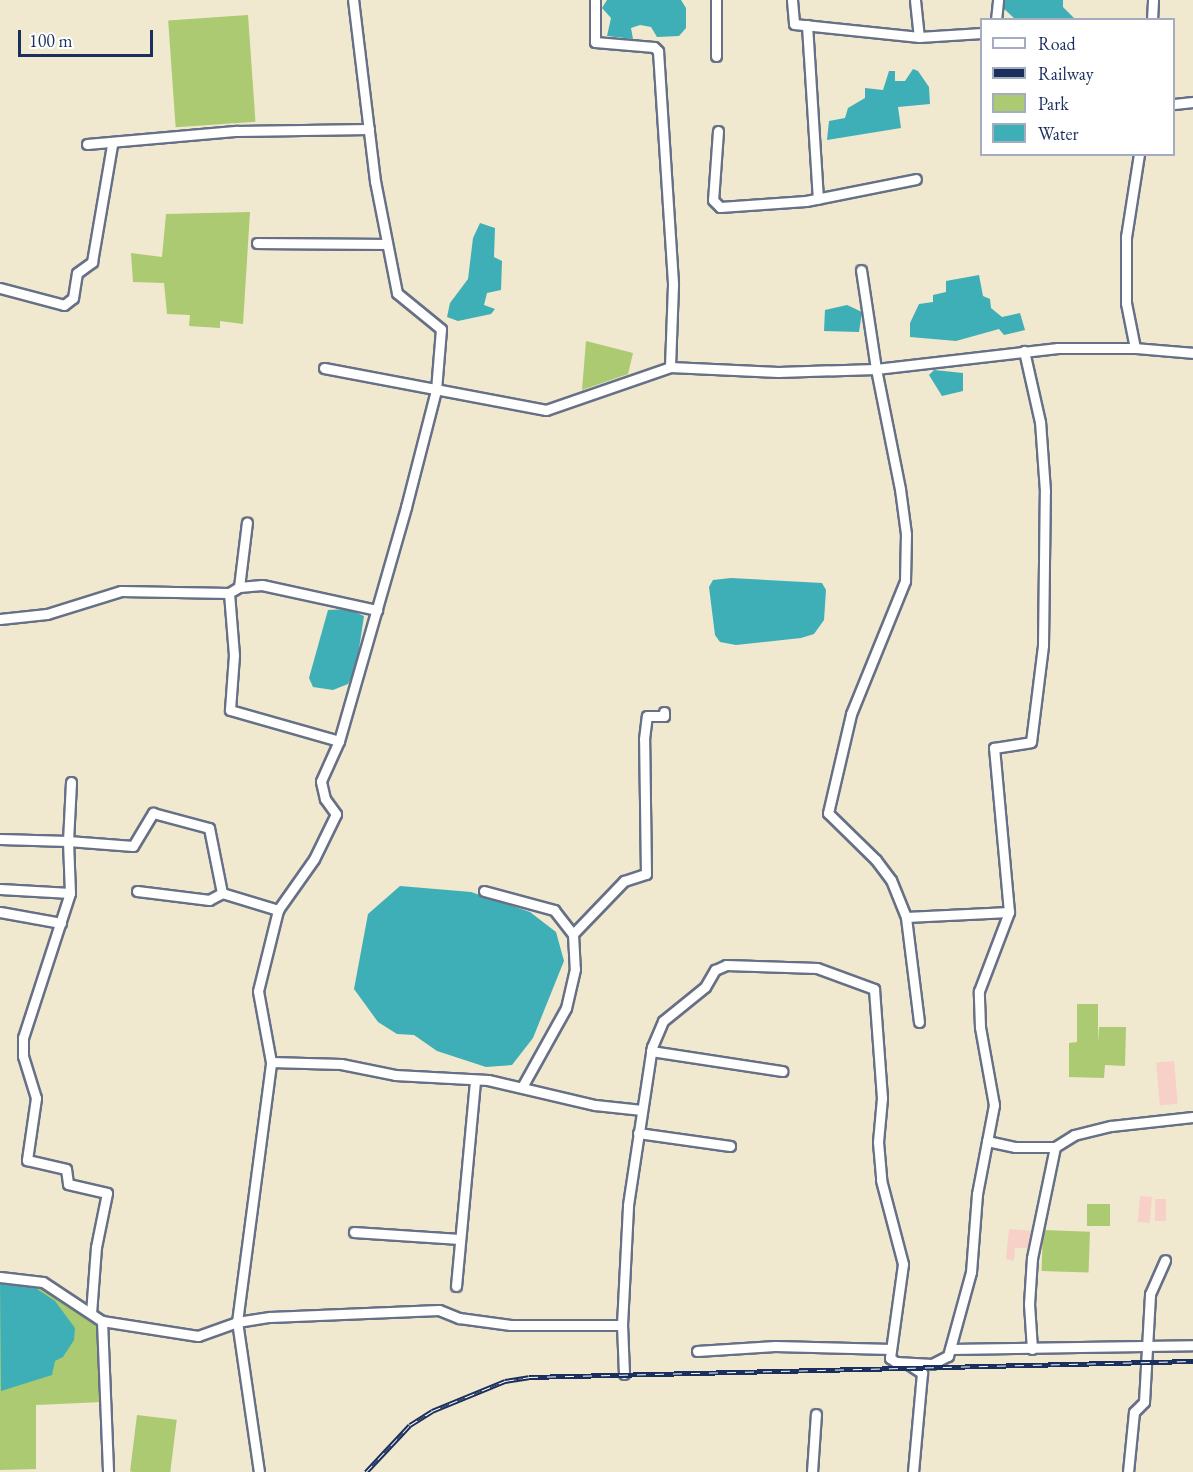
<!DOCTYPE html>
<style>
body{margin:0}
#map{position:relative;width:1193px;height:1472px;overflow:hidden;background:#f0e8cf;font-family:"EB Garamond",serif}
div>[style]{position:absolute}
.built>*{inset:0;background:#f7d1c8;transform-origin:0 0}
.green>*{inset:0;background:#abca71;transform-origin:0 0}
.water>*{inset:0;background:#3eafb6}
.roads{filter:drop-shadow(2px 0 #667086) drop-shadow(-2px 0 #667086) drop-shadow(0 2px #667086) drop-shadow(0 -2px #667086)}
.minor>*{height:9px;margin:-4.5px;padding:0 4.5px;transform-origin:4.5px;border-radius:4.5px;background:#fff}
.rail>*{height:5px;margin-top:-2.5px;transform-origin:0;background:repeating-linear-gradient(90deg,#fff 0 9px,#1b2f5e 0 18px);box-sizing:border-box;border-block:2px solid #1b2f5e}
span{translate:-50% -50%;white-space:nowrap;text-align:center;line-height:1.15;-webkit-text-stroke:5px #fff;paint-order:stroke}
.legend{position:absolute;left:980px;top:18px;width:195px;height:138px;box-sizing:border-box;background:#fff;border:2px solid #a4acbf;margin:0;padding:8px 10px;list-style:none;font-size:18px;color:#1b2f5e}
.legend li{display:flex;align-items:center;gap:12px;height:30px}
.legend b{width:30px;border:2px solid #a4acbf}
.scale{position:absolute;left:18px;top:30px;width:135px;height:27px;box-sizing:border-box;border:3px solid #1b2f5e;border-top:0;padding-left:8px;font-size:18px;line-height:21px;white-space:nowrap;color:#1b2f5e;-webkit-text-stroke:4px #fff;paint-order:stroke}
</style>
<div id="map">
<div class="built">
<div style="left:1174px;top:1061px;width:43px;height:18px;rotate:85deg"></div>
<div style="left:1140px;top:1196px;width:12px;height:26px;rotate:5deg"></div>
<div style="left:1155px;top:1199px;width:11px;height:22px"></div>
<div style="clip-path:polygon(1009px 1229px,1032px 1231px,1030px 1248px,1015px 1248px,1014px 1261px,1006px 1259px)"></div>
</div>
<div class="green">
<div style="left:248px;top:15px;width:107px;height:80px;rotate:86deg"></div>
<div style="clip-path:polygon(250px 212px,243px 324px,220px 321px,220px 328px,189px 326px,190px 315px,167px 314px,164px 283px,133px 282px,131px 253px,162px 257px,166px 214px)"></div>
<div style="clip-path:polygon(586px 341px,633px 353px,628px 374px,582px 390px)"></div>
<div style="clip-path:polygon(1077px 1004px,1098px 1004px,1098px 1043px,1099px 1027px,1126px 1027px,1125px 1066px,1105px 1065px,1104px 1078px,1069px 1077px,1069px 1043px,1077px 1042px)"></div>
<div style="left:1087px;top:1204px;width:23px;height:22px"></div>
<div style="left:1043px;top:1230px;width:47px;height:41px;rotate:2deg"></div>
<div style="clip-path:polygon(0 1279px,36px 1284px,58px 1295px,92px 1319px,98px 1328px,102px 1402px,36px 1405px,36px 1469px,0 1470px)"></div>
<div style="left:137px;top:1415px;width:40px;height:57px;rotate:7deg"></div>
</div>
<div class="water">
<div style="clip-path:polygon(607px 0,681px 0,686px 8px,686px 28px,679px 36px,657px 37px,651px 27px,640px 25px,631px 28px,633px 39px,607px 36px,611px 18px,602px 8px)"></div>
<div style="clip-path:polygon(1000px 0,1063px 0,1063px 7px,1075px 19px,1015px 19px,1000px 5px)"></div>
<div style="clip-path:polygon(913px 69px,918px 71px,929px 87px,930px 104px,898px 107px,901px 128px,827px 140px,829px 121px,845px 118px,848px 108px,865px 98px,865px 88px,883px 90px,889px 71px,895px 71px,895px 81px,905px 81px)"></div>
<div style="clip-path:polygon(480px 223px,495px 228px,494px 257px,502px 261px,501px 290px,487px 293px,484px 305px,495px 309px,491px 314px,458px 321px,447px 317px,450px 303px,468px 279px,473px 238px)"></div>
<div style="clip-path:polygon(979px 275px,983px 296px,990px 299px,991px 308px,1002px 317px,1020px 313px,1025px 330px,1004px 335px,999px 329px,956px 341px,910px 337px,910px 323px,919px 304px,933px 302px,933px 295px,946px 292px,946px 281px)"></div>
<div style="clip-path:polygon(847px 305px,862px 312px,859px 332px,824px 331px,825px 310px)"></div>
<div style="clip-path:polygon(934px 370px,963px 373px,963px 391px,942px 396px,929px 375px)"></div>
<div style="clip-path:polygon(731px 578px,822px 583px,826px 590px,824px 620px,814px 634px,801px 638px,736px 645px,720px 642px,715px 635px,709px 587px,713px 580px)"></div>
<div style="clip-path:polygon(348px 609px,364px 616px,356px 669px,348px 684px,333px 690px,313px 687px,309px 678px,328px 610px)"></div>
<div style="clip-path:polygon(400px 886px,471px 892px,530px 912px,556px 932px,564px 961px,533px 1038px,512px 1065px,486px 1067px,437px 1051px,414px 1035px,397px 1034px,378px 1022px,354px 989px,368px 914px)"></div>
<div style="clip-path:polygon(0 1282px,34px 1287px,55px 1301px,75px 1328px,74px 1340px,63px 1357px,55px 1361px,52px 1375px,1px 1391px)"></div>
</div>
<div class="roads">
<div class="minor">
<div style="left:595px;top:0;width:42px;rotate:90deg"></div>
<div style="left:595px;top:42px;width:59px;rotate:4.8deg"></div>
<div style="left:654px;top:47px;width:6px;rotate:45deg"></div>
<div style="left:658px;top:51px;width:234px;rotate:86.3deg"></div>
<div style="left:673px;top:285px;width:82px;rotate:92.1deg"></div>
<div style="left:792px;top:0;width:24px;rotate:85deg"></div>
<div style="left:794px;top:24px;width:126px;rotate:5.9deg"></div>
<div style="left:915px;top:0;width:37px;rotate:84deg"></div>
<div style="left:919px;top:37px;width:63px;rotate:-3.6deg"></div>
<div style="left:996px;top:20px;width:20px;rotate:-84deg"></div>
<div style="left:1152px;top:20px;width:20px;rotate:-87deg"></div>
<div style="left:807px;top:25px;width:174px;rotate:86.4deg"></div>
<div style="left:716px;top:56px;width:56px;rotate:-90deg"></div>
<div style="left:1174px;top:104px;width:19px;rotate:-6deg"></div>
<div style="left:718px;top:131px;width:69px;rotate:94.1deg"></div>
<div style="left:713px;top:200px;width:10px;rotate:45deg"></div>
<div style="left:720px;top:207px;width:86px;rotate:-4deg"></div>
<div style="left:806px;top:201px;width:112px;rotate:-11.3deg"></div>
<div style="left:87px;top:144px;width:151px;rotate:-5deg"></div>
<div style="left:237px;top:131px;width:132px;rotate:-0.9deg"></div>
<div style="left:257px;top:243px;width:129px;rotate:0.4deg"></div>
<div style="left:0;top:288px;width:66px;rotate:14.9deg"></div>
<div style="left:64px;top:305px;width:11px;rotate:-38deg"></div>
<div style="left:73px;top:298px;width:25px;rotate:-81deg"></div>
<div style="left:77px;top:273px;width:19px;rotate:-36deg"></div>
<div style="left:92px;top:262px;width:119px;rotate:-80.3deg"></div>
<div style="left:1135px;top:348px;width:58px;rotate:4.9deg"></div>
<div style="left:324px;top:368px;width:226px;rotate:10.7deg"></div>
<div style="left:546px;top:410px;width:131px;rotate:-19.1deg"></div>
<div style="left:670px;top:367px;width:108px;rotate:2.7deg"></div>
<div style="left:778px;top:372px;width:98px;rotate:-1.8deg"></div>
<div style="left:876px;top:369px;width:100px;rotate:-98.6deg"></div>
<div style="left:239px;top:587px;width:65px;rotate:-83deg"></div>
<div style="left:229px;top:593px;width:62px;rotate:85.4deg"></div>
<div style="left:234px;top:655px;width:55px;rotate:94.2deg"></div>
<div style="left:230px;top:710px;width:113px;rotate:15.9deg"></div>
<div style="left:0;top:619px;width:47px;rotate:-6.1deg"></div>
<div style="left:47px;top:614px;width:77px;rotate:-17.3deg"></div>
<div style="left:121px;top:591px;width:108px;rotate:1.1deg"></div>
<div style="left:229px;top:593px;width:12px;rotate:-31deg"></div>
<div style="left:239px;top:587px;width:23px;rotate:-5deg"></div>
<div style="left:262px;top:585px;width:118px;rotate:12.3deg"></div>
<div style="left:71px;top:782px;width:59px;rotate:92.9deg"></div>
<div style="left:68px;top:841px;width:65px;rotate:4.4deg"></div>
<div style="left:133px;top:846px;width:39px;rotate:-59deg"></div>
<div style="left:153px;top:813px;width:58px;rotate:15deg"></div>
<div style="left:209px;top:828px;width:66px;rotate:78.7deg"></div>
<div style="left:222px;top:893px;width:59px;rotate:16.9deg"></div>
<div style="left:0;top:839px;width:68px;rotate:1.7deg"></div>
<div style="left:68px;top:841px;width:52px;rotate:87.8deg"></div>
<div style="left:70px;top:893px;width:70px;rotate:-176.7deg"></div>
<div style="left:137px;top:891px;width:73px;rotate:7.1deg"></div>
<div style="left:209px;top:900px;width:15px;rotate:-28deg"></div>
<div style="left:484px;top:891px;width:73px;rotate:15.2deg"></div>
<div style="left:554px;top:910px;width:31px;rotate:52deg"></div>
<div style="left:573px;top:934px;width:35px;rotate:87deg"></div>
<div style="left:575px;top:969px;width:40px;rotate:103deg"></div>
<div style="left:566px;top:1008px;width:90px;rotate:119.1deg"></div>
<div style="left:70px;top:893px;width:152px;rotate:108deg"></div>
<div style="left:23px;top:1038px;width:18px;rotate:90deg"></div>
<div style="left:23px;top:1056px;width:44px;rotate:72.8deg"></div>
<div style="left:36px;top:1098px;width:63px;rotate:98.3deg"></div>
<div style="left:27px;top:1160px;width:40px;rotate:13deg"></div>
<div style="left:66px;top:1169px;width:15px;rotate:82deg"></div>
<div style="left:68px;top:1184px;width:40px;rotate:13deg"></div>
<div style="left:107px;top:1193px;width:55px;rotate:101.5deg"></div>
<div style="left:96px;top:1247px;width:66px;rotate:94.3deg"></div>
<div style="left:0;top:912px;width:62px;rotate:10.2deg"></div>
<div style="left:906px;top:917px;width:40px;rotate:-112deg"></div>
<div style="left:891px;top:880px;width:25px;rotate:-127deg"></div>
<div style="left:876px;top:860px;width:67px;rotate:-135.6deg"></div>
<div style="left:828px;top:813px;width:102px;rotate:-76.9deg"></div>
<div style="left:851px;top:714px;width:144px;rotate:-67.9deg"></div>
<div style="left:905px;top:581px;width:47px;rotate:-88.8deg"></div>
<div style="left:906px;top:534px;width:45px;rotate:-97.6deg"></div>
<div style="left:900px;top:489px;width:122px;rotate:-101.3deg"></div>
<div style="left:876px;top:369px;width:183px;rotate:-6.6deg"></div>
<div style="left:1058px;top:348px;width:77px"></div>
<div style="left:1135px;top:348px;width:46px;rotate:-101.3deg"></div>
<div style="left:1126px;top:303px;width:66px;rotate:-90deg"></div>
<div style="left:1126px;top:237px;width:84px;rotate:-81.1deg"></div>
<div style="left:573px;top:934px;width:74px;rotate:-46.1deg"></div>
<div style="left:624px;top:881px;width:23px;rotate:-18deg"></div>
<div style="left:646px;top:874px;width:135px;rotate:-90.8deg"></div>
<div style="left:644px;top:739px;width:23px;rotate:-83deg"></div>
<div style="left:647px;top:716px;width:17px"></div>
<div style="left:664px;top:716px;width:4px;rotate:-90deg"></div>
<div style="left:919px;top:1022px;width:106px;rotate:-97.1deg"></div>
<div style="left:906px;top:917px;width:103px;rotate:-2.8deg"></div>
<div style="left:651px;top:1051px;width:133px;rotate:8.7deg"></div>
<div style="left:271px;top:1062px;width:70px;rotate:1.6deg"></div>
<div style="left:341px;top:1064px;width:55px;rotate:11.5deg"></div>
<div style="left:395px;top:1075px;width:93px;rotate:3.1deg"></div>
<div style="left:488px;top:1080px;width:110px;rotate:13.2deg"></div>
<div style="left:595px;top:1105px;width:47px;rotate:6.1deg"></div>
<div style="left:638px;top:1133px;width:93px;rotate:8deg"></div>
<div style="left:987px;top:1141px;width:29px;rotate:12deg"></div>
<div style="left:1015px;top:1147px;width:40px"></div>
<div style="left:1055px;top:1147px;width:22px;rotate:-32deg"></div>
<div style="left:1074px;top:1135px;width:38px;rotate:-14deg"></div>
<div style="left:1111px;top:1126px;width:82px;rotate:-6.3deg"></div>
<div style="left:354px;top:1232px;width:105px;rotate:3.8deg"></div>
<div style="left:0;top:1277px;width:43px;rotate:6.6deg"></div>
<div style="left:43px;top:1282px;width:71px;rotate:33.5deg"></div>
<div style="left:102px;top:1321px;width:97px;rotate:8.9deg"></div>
<div style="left:198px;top:1336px;width:41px;rotate:-19.7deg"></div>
<div style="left:237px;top:1322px;width:33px;rotate:-9deg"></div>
<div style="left:270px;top:1317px;width:169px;rotate:-2.4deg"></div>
<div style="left:439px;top:1310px;width:22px;rotate:22deg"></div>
<div style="left:459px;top:1318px;width:52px;rotate:7.7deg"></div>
<div style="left:511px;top:1325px;width:111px"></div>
<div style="left:456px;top:1286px;width:207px;rotate:-84.7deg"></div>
<div style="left:102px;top:1321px;width:151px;rotate:87.7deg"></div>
<div style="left:950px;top:1349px;width:243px;rotate:-0.9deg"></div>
<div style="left:1032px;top:1349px;width:45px;rotate:-93.8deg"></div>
<div style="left:1029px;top:1304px;width:46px;rotate:-86.3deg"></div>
<div style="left:1032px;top:1258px;width:113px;rotate:-78.3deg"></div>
<div style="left:697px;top:1351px;width:78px;rotate:-3.7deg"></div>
<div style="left:775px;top:1346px;width:116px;rotate:1.5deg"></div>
<div style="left:908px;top:1364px;width:17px;rotate:33deg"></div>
<div style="left:922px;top:1373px;width:99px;rotate:95.2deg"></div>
<div style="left:624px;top:1374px;width:49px;rotate:-92.3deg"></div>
<div style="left:622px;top:1325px;width:120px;rotate:-87.1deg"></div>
<div style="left:628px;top:1205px;width:160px;rotate:-81.4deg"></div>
<div style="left:652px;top:1047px;width:28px;rotate:-67deg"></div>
<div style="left:663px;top:1021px;width:54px;rotate:-39deg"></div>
<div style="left:705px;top:987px;width:20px;rotate:-60deg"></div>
<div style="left:715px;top:970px;width:12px;rotate:-24deg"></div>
<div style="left:726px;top:965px;width:91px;rotate:1.9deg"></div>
<div style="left:817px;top:968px;width:61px;rotate:20.2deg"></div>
<div style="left:874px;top:989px;width:109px;rotate:85.8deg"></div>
<div style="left:882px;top:1098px;width:44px;rotate:95.2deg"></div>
<div style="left:878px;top:1142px;width:38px;rotate:85deg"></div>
<div style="left:881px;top:1180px;width:87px;rotate:75.3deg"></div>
<div style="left:903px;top:1264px;width:95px;rotate:97.9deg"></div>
<div style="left:890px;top:1358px;width:7px;rotate:34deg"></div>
<div style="left:896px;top:1362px;width:36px;rotate:3deg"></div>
<div style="left:932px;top:1364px;width:18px;rotate:-27deg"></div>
<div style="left:948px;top:1356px;width:87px;rotate:-74.7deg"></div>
<div style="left:971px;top:1272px;width:78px;rotate:-85.6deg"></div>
<div style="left:977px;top:1194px;width:91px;rotate:-79.2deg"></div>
<div style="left:994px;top:1105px;width:79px;rotate:-100.2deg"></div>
<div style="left:980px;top:1027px;width:36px;rotate:-92deg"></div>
<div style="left:979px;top:991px;width:85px;rotate:-69.2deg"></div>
<div style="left:1009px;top:912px;width:165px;rotate:-95.2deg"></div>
<div style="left:994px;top:748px;width:37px;rotate:-9deg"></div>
<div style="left:1031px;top:742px;width:98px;rotate:-82.9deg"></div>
<div style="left:1043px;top:645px;width:154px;rotate:-89.3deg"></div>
<div style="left:1045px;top:491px;width:69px;rotate:-94.1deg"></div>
<div style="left:1040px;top:422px;width:73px;rotate:-102.7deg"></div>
<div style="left:259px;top:1472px;width:152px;rotate:-98.3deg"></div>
<div style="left:237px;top:1322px;width:262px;rotate:-82.5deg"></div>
<div style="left:271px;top:1062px;width:72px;rotate:-100.4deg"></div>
<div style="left:258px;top:991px;width:83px;rotate:-76.1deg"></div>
<div style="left:278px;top:910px;width:62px;rotate:-54.8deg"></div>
<div style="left:314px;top:859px;width:50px;rotate:-63.9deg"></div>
<div style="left:336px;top:814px;width:19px;rotate:-126deg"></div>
<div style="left:325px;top:799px;width:18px;rotate:-103deg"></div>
<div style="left:321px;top:781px;width:44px;rotate:-65.8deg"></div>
<div style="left:339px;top:741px;width:243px;rotate:-74deg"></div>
<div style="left:406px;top:507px;width:121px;rotate:-75.6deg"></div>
<div style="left:436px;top:390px;width:61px;rotate:-85.3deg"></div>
<div style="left:441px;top:329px;width:57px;rotate:-140.7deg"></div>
<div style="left:397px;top:293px;width:114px;rotate:-101.1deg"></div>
<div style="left:375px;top:181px;width:182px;rotate:-96.9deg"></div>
<div style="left:812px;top:1472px;width:58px;rotate:-86.1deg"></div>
<div style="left:1128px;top:1472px;width:60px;rotate:-84.3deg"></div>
<div style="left:1134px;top:1412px;width:14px;rotate:-45deg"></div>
<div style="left:1144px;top:1402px;width:108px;rotate:-86.8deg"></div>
<div style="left:1150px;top:1294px;width:37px;rotate:-66deg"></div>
</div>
</div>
<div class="rail">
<div style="left:366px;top:1472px;width:64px;rotate:-46.9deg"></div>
<div style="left:410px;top:1425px;width:26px;rotate:-32deg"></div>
<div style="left:432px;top:1411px;width:79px;rotate:-22.3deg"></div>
<div style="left:505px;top:1381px;width:24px;rotate:-9deg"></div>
<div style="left:529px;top:1377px;width:664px;rotate:-1.38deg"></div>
</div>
<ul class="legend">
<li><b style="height:8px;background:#fff"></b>Road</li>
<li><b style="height:8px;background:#1b2f5e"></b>Railway</li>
<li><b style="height:16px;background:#abca71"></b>Park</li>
<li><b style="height:16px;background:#3eafb6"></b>Water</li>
</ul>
<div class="scale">100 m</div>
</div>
